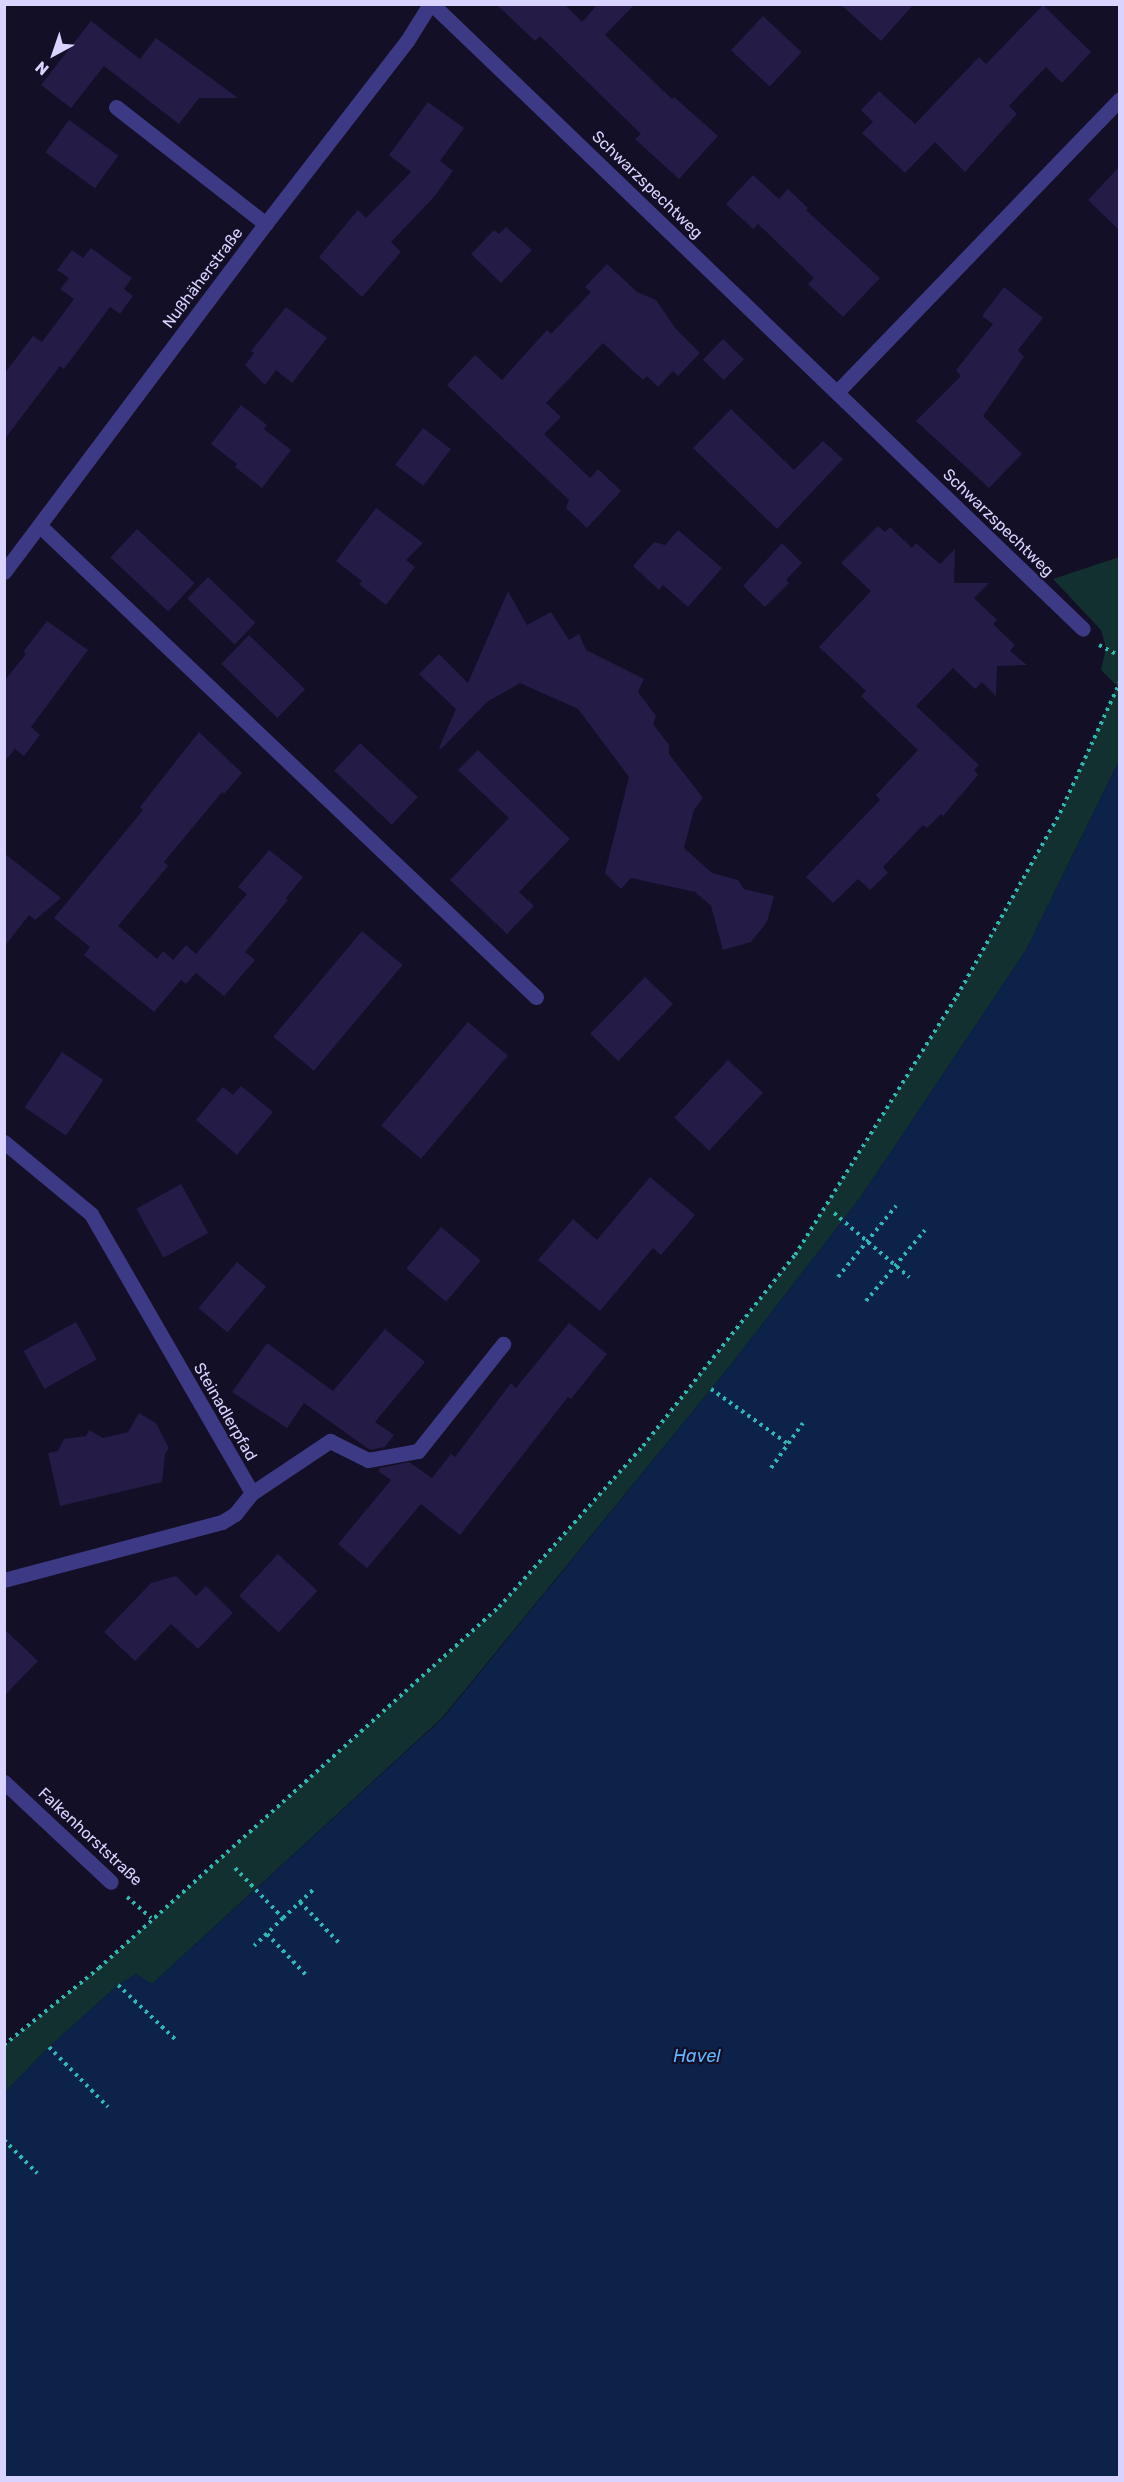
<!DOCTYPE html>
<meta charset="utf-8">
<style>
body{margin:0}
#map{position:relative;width:1124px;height:2482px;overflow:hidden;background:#130f26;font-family:Rubik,sans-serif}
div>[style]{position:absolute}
.green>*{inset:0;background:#12302f}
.water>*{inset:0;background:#0c2248}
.building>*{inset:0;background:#241b47;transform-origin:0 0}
.path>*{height:4px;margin-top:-2px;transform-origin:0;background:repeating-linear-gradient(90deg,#2fb8b0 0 3px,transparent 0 7.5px)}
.lane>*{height:15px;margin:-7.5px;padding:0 7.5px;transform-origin:7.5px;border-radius:7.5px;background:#3d3a85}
.street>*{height:15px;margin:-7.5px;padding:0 7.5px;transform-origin:7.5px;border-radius:7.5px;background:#3d3a85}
span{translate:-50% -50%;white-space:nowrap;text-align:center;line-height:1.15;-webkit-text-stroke:4.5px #130f26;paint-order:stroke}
.street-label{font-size:16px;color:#d9d4ff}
.water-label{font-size:18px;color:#62b6ff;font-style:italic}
.frame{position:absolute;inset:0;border:6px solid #d9d4ff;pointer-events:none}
.north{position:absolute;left:24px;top:24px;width:60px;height:60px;-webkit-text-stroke:4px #130f26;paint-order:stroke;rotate:220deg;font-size:16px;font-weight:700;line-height:24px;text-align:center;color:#d9d4ff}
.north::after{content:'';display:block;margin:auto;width:21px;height:27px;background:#d9d4ff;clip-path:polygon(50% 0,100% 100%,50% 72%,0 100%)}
</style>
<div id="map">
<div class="green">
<div style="clip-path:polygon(1119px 557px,1119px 761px,1026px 950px,860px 1198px,729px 1367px,442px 1718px,152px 1984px,136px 1974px,118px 1985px,49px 2047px,5px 2092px,5px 2045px,99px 1968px,499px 1607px,643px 1446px,795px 1255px,957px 996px,1060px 813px,1117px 686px,1101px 670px,1106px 648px,1101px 630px,1053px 579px)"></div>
</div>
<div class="water">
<div style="clip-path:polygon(1119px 761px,1119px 2477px,5px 2477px,5px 2092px,49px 2047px,118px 1985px,136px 1974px,152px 1984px,443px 1718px,729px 1367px,860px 1198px,1026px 950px)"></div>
</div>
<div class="building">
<div style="clip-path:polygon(496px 4px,564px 4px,582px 22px,598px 4px,635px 4px,605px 35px,672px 99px,674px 97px,718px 136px,679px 179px,635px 139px,641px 134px,540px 36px,535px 41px)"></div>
<div style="clip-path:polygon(840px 4px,914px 4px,881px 41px)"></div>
<div style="clip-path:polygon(1043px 5px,1091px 52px,1062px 83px,1046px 67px,1009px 106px,1017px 114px,965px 172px,935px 142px,905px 173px,862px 133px,873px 122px,861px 110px,879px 91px,915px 124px,979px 57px,986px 64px)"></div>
<div style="left:763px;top:16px;width:53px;height:47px;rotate:43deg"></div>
<div style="clip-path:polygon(91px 21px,140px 59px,156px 38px,238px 98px,199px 98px,179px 124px,104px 66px,71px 108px,41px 85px)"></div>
<div style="clip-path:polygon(428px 102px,464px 128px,440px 161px,453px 171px,434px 197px,391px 242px,401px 252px,362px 297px,319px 257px,358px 210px,366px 218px,411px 172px,389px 155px)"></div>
<div style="left:69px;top:120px;width:61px;height:40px;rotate:36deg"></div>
<div style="clip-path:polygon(1119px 167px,1119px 230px,1088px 200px)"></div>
<div style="clip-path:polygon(753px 175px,779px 199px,788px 189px,808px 208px,806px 210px,880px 278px,843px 317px,808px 284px,814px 278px,758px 224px,753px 229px,726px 204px)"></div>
<div style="clip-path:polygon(506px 227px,532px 250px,501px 283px,471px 254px,494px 230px,499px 234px)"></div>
<div style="clip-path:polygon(91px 248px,132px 278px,124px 289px,133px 296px,120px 314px,110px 307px,64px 369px,60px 366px,4px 440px,4px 374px,33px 336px,42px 342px,74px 299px,60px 289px,69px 278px,57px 270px,72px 250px,83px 258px)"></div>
<div style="clip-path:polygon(607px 264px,637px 292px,656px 300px,675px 328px,700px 353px,678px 376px,673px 371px,658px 387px,647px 376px,643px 380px,603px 343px,546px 403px,561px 417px,544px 434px,590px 478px,598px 469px,621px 491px,587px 528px,566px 508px,569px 500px,447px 385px,475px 355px,502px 380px,547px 330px,551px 334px,591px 292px,585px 287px)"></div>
<div style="clip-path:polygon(1004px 287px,1043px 318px,1018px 350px,1024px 357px,983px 416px,1022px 454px,989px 488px,916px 421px,961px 376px,956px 370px,993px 324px,982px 316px)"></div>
<div style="clip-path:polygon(286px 307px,327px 338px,292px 383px,276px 370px,265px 385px,245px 365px,254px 353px,251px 351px)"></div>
<div style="left:723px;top:339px;width:29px;height:29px;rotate:44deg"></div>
<div style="clip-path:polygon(241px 405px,267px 425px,264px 429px,291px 450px,262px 488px,235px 467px,237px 464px,211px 444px)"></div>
<div style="clip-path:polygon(731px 409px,794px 470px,823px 441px,843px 459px,777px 529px,693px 448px)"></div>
<div style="left:423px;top:428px;width:35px;height:46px;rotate:37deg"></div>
<div style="clip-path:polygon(376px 508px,423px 543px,406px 560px,415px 567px,386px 605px,359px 584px,362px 581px,336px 561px)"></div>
<div style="clip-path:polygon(878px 526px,885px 532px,890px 527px,912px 548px,916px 543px,940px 564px,955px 549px,954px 583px,989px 583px,974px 598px,997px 620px,993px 624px,1015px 645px,1010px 651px,1027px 665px,997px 666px,996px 696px,982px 682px,975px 689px,953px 668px,916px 706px,979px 765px,974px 770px,978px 775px,943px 816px,941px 814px,927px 828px,923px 825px,883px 867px,888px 873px,870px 890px,858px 879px,833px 903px,806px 877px,880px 800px,876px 795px,918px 750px,861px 696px,866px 691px,819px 647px,871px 591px,841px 563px)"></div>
<div style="left:137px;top:529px;width:79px;height:39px;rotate:43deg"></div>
<div style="clip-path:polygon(678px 530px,722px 568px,688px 607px,663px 585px,659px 590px,633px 566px,654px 542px,665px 545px)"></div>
<div style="clip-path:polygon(782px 543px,802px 563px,786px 580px,789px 583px,765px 607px,743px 586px)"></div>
<div style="left:208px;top:577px;width:66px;height:30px;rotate:44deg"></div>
<div style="clip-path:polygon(508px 591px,527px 625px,551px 612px,569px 640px,579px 634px,586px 650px,644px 679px,638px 692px,656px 716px,653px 724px,669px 745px,669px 754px,703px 798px,694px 810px,684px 848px,712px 873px,738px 880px,744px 889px,774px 896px,767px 922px,751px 942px,723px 950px,711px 906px,695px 892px,631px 878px,621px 889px,605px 873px,629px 777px,578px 709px,520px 683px,487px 702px,441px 749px,439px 748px,456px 709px,419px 674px,439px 654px,468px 683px)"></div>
<div style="clip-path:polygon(47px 621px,88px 650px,31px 727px,40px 735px,24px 756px,15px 749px,4px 762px,4px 681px,26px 654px,23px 652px)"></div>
<div style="left:249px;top:635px;width:78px;height:40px;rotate:44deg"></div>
<div style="clip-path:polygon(199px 732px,242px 773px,224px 794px,222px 792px,164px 862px,168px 866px,118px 926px,157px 959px,163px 951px,173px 960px,186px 945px,196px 954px,247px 894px,238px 887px,269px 850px,303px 877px,286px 898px,288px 900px,245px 952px,255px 960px,224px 996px,196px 973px,186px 984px,181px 980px,154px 1012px,84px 955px,90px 947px,54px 918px,143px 810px,140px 807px)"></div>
<div style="left:360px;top:743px;width:79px;height:38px;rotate:43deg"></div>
<div style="clip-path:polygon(478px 750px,570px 839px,519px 892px,534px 906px,507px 934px,450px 880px,509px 818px,458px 770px)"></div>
<div style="clip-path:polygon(4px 853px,61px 898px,35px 920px,29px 915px,4px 947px)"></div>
<div style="left:362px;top:931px;width:53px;height:138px;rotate:40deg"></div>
<div style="left:645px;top:977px;width:39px;height:79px;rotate:44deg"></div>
<div style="left:468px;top:1022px;width:52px;height:135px;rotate:40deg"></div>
<div style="left:62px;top:1052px;width:50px;height:67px;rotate:34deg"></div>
<div style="left:728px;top:1060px;width:48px;height:79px;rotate:43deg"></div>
<div style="clip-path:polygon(241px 1086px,273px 1112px,237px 1155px,196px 1120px,223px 1087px,233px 1095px)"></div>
<div style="clip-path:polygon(650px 1177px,695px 1215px,661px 1255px,653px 1248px,600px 1311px,538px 1260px,573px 1219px,597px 1240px)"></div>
<div style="left:181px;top:1184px;width:56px;height:51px;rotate:61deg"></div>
<div style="left:441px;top:1227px;width:52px;height:54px;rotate:40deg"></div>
<div style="left:237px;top:1262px;width:38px;height:60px;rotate:40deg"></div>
<div style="left:76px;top:1322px;width:43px;height:60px;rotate:61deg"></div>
<div style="clip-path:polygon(569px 1323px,607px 1354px,571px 1399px,568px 1397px,460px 1535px,421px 1504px,367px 1568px,338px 1544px,391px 1480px,378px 1471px,380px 1468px,409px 1462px,432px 1478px,451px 1454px,455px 1457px,511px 1383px,516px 1388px)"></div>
<div style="clip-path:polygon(385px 1329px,425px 1362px,375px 1422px,394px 1435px,385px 1447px,370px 1450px,304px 1403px,287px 1428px,232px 1392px,267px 1343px,333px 1391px)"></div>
<div style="clip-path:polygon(139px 1413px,156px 1423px,169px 1448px,165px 1454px,162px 1482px,60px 1506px,48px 1453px,58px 1451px,64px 1439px,86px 1436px,89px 1430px,103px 1438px,128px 1432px)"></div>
<div style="left:278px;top:1554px;width:54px;height:57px;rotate:43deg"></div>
<div style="clip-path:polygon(176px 1576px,196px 1596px,206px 1586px,233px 1613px,198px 1649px,171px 1624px,135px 1661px,104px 1632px,151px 1583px)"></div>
<div style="clip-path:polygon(4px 1629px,38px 1661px,4px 1696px)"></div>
</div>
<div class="path">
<div style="left:1099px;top:645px;width:24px;rotate:28deg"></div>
<div style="left:834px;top:1213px;width:99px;rotate:40.5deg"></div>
<div style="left:838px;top:1277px;width:92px;rotate:-50.8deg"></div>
<div style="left:866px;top:1301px;width:92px;rotate:-50.3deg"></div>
<div style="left:711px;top:1389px;width:95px;rotate:35.5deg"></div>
<div style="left:771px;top:1468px;width:55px;rotate:-54.6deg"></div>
<div style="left:235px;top:1868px;width:69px;rotate:46.2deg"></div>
<div style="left:283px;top:1918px;width:40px;rotate:136deg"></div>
<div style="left:127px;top:1897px;width:32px;rotate:41deg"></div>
<div style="left:300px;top:1902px;width:58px;rotate:46.4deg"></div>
<div style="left:283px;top:1918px;width:42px;rotate:-43.1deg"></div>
<div style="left:267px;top:1934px;width:58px;rotate:46.4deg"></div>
<div style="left:118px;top:1985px;width:80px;rotate:43.5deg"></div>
<div style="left:4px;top:2045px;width:122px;rotate:-39deg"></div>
<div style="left:99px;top:1968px;width:539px;rotate:-42.07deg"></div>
<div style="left:499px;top:1607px;width:216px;rotate:-48.2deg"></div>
<div style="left:643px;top:1446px;width:244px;rotate:-51.5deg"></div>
<div style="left:795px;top:1255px;width:305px;rotate:-58deg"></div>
<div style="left:957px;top:996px;width:210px;rotate:-60.6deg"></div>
<div style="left:1060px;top:813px;width:144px;rotate:-65.4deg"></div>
<div style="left:49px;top:2047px;width:84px;rotate:45.5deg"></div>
<div style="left:4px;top:2140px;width:47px;rotate:45deg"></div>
</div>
<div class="lane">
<div style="left:116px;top:107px;width:190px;rotate:38deg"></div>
<div style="left:40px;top:526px;width:684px;rotate:43.52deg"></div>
<div style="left:252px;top:1493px;width:94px;rotate:-33.7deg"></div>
<div style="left:330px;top:1441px;width:42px;rotate:26.6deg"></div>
<div style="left:368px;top:1460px;width:51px;rotate:-10.2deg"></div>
<div style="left:418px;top:1451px;width:137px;rotate:-51.5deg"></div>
</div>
<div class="street">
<div style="left:432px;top:4px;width:902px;rotate:43.83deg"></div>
<div style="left:837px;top:392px;width:407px;rotate:-46deg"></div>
<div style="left:4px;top:572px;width:426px;rotate:-53.1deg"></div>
<div style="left:260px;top:231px;width:240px;rotate:-52.3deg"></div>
<div style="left:407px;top:41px;width:44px;rotate:-58.1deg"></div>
<div style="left:4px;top:1142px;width:113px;rotate:39.6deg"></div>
<div style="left:91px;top:1214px;width:322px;rotate:60deg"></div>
<div style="left:252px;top:1493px;width:27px;rotate:129deg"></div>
<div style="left:235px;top:1514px;width:15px;rotate:148deg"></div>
<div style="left:222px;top:1522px;width:226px;rotate:165.1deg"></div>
<div style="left:4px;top:1782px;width:146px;rotate:43.1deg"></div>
</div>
<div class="street-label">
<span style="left:647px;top:185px;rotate:44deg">Schwarzspechtweg</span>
<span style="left:203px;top:278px;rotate:-53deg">Nußhäherstraße</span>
<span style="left:998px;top:523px;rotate:44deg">Schwarzspechtweg</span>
<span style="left:225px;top:1412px;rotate:60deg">Steinadlerpfad</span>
<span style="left:90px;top:1837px;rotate:43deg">Falkenhorststraße</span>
</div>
<div class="water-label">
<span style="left:697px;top:2056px">Havel</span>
</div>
<div class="frame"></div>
<div class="north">N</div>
</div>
